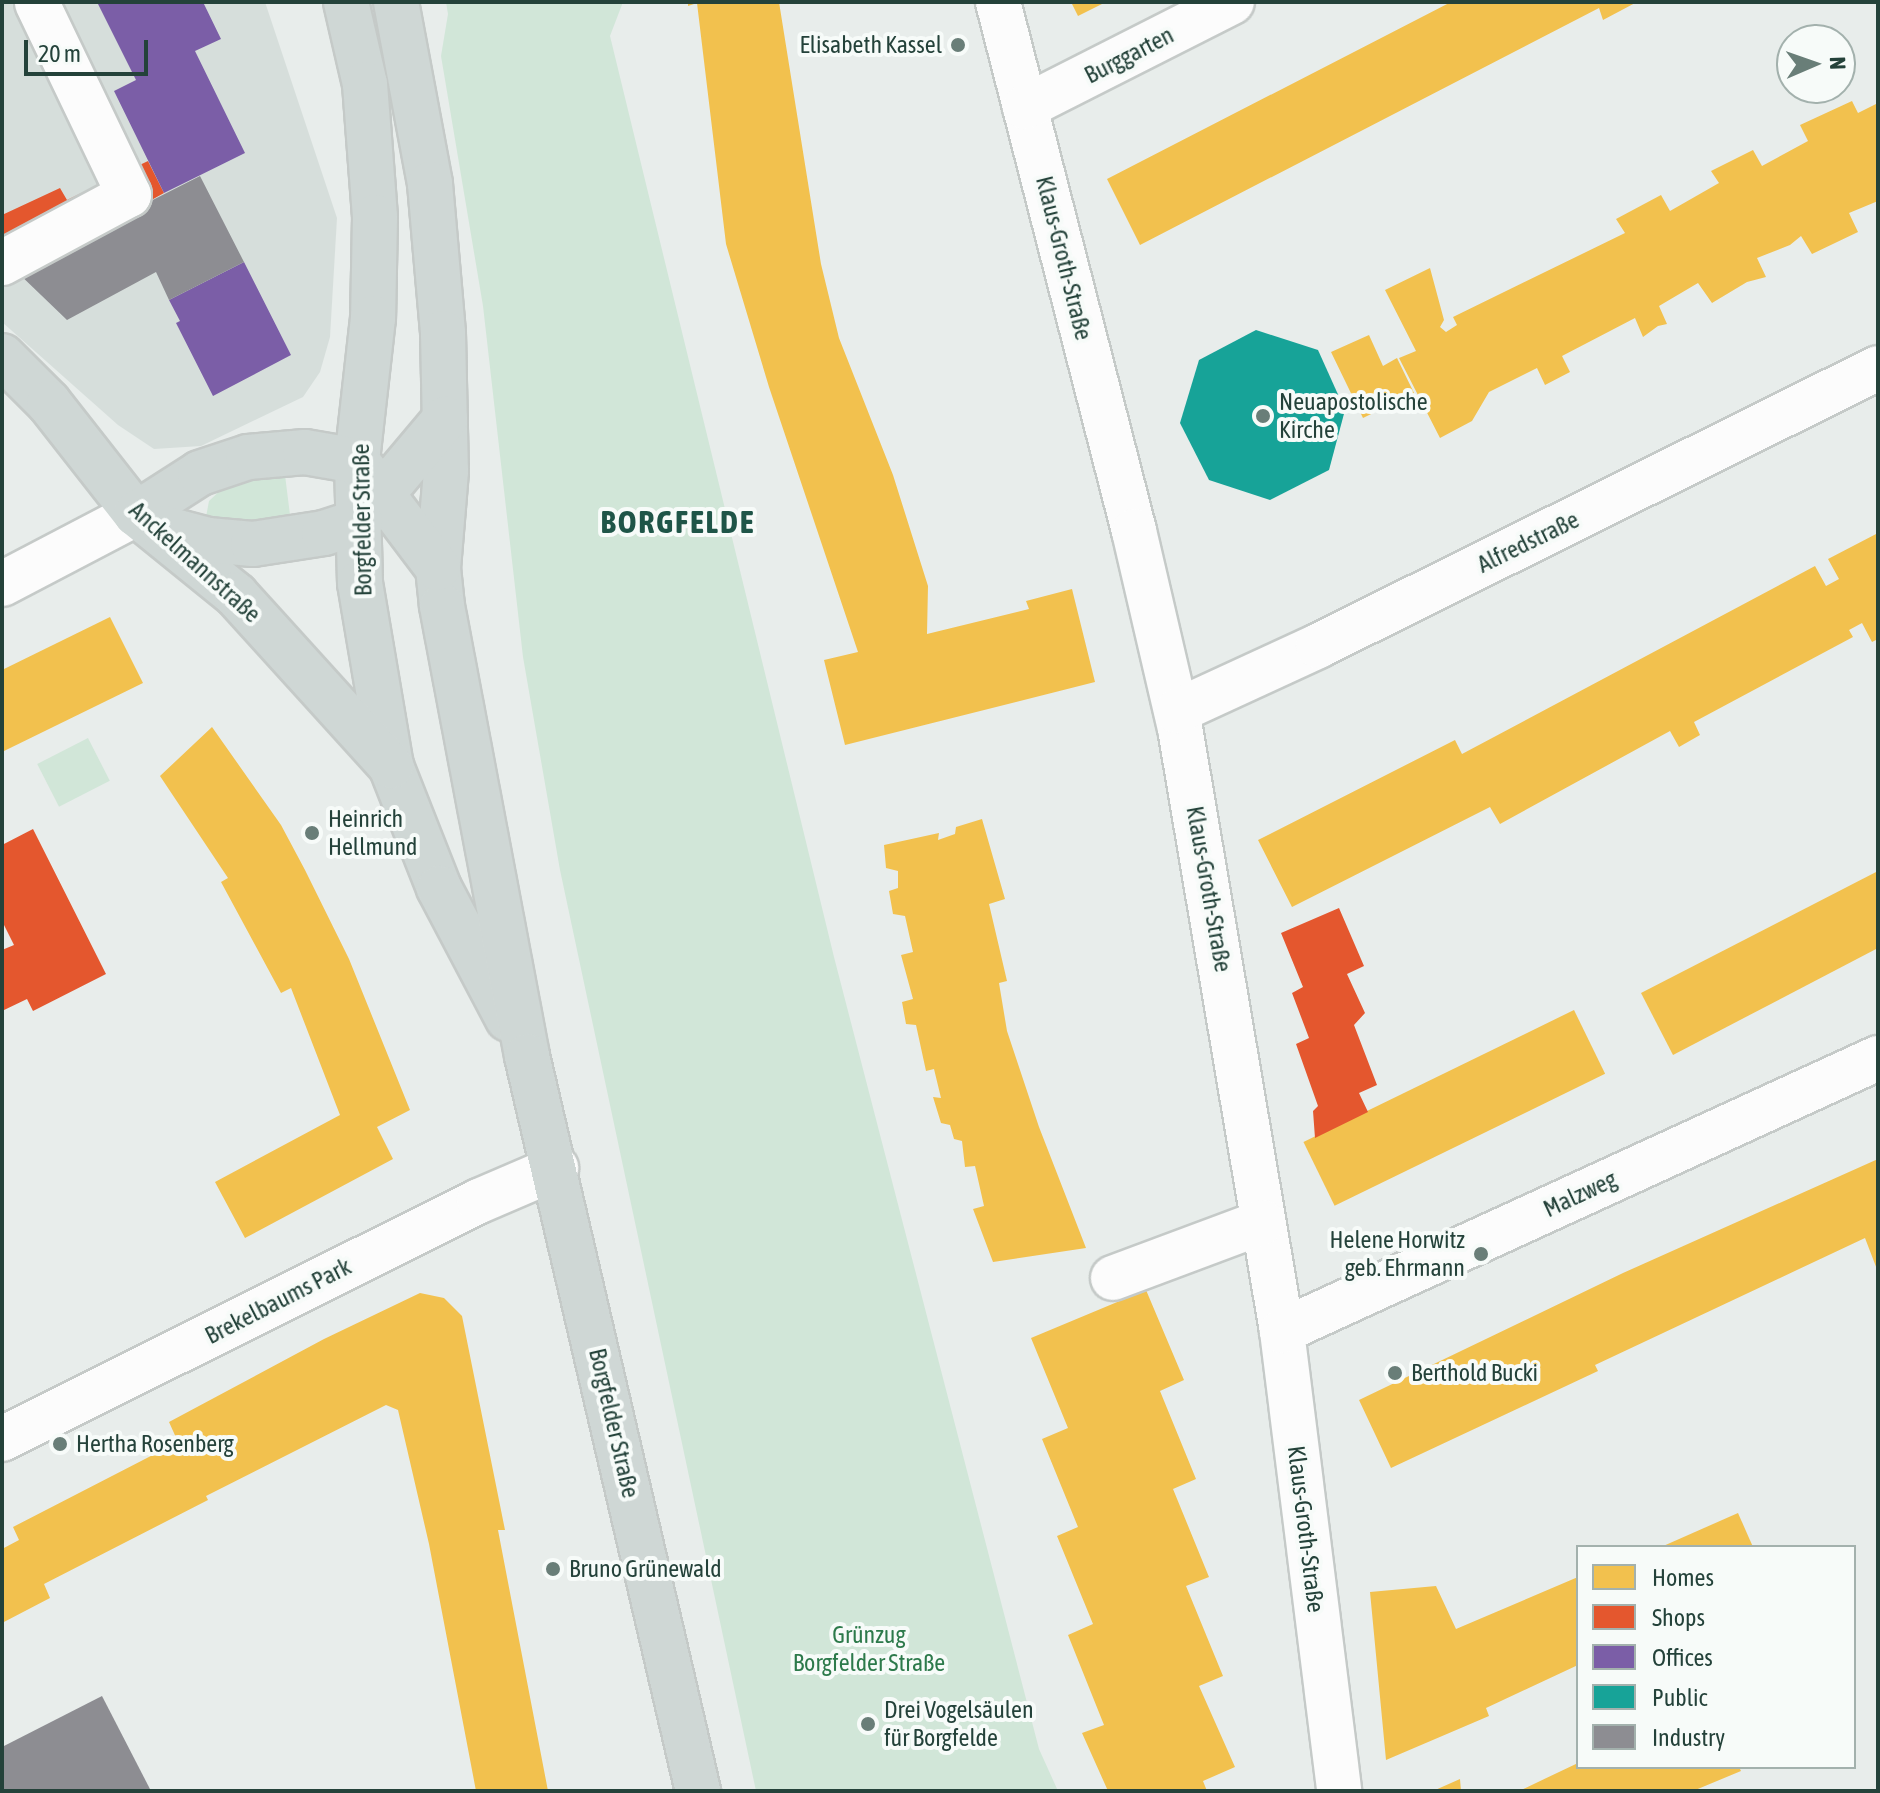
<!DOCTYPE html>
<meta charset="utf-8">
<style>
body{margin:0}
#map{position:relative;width:1880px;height:1793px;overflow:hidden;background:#e8edeb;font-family:"Asap Condensed",sans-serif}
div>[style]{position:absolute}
.built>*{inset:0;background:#d6dedb}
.green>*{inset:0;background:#d1e6d8;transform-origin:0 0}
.homes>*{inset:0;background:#f2c14e;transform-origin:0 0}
.shops>*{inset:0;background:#e4572e}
.offices>*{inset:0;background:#7b5ea7}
.public>*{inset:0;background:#17a398}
.industry>*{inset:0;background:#8d8d92}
.roads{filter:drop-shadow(2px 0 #c5cac8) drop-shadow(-2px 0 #c5cac8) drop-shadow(0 2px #c5cac8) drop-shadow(0 -2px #c5cac8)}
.minor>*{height:44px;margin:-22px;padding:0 22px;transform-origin:22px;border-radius:22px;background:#fcfcfc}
.major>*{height:44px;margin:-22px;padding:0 22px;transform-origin:22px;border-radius:22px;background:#cfd7d5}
.dots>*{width:22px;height:22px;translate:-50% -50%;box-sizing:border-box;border:4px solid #f7fbf9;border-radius:50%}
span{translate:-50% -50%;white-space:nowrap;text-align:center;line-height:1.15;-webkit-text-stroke:8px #f7fbf9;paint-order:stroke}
.poi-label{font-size:24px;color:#24423a}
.right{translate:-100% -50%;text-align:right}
.left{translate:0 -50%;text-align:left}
.street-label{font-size:24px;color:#24423a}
.park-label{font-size:24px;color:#2d7a4b}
.district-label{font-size:32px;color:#1f5548;font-weight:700;letter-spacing:2px}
.frame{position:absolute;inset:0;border:4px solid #24423a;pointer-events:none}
.legend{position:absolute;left:1576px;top:1545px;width:280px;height:224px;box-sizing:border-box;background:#f7fbf9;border:2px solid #a3b1ad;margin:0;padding:10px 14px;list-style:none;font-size:24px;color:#24423a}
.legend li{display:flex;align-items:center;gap:16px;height:40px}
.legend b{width:40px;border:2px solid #a3b1ad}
.north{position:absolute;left:1776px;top:24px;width:80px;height:80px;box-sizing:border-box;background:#f7fbf9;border:2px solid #a3b1ad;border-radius:50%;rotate:88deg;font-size:22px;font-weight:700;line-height:32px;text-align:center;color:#24423a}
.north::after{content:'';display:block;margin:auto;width:28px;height:36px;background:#697e78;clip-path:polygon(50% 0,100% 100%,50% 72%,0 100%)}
.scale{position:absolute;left:24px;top:40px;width:124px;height:36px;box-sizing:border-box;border:4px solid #24423a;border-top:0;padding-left:10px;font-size:24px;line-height:28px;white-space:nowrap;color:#24423a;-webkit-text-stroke:6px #f7fbf9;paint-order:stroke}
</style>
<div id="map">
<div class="built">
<div style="clip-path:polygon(2px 2px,265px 2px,337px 218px,330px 337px,320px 372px,303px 397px,201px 446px,154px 449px,118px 425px,2px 322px)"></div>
</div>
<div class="green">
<div style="clip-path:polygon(446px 2px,623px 2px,610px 36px,834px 957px,1039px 1749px,1058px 1791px,756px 1791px,560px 870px,523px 657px,483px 306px,441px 56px,448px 14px)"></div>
<div style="clip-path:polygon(285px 475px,290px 515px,257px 523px,226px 524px,206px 517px,209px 501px,227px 484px)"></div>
<div style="left:88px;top:738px;width:48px;height:57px;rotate:63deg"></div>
</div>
<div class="homes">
<div style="clip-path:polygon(688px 2px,779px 2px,821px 264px,839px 338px,893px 475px,928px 586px,927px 634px,1029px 609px,1026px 601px,1072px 589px,1095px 682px,845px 745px,824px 660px,858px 652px,769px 387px,726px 244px,697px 3px,688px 6px)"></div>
<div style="clip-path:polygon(1071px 2px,1106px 2px,1078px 16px)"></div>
<div style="clip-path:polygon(1451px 2px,1637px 2px,1603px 20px,1599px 8px,1140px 245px,1107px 179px)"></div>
<div style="clip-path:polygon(1852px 101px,1858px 113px,1878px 103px,1878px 201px,1849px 213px,1858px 232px,1812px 254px,1801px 236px,1790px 245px,1757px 258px,1766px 277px,1747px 282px,1712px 303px,1698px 283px,1659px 306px,1667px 324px,1658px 326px,1643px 337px,1635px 318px,1562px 356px,1570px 372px,1545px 385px,1537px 368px,1489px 392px,1472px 421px,1440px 438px,1399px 358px,1416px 351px,1385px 290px,1430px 268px,1444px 320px,1440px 327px,1446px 332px,1457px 325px,1453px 317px,1625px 233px,1616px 219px,1661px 195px,1670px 211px,1719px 183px,1711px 171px,1753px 150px,1762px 166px,1808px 141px,1800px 125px)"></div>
<div style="clip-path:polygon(1369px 335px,1383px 366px,1397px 358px,1414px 393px,1363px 418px,1331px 352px)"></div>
<div style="clip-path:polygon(1878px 533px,1878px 639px,1872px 642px,1862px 623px,1849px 630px,1853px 637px,1694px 722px,1700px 735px,1679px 747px,1670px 731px,1500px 824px,1490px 807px,1292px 907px,1258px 840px,1455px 740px,1462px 754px,1815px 566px,1826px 586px,1839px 579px,1828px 559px)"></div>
<div style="clip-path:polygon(110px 617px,143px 683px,2px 752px,2px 670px)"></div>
<div style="clip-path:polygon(212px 727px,281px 825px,305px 870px,349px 959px,410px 1110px,377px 1127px,393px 1159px,245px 1238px,215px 1182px,340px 1115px,291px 988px,281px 993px,221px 882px,228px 878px,160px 776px)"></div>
<div style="clip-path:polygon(982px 819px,1005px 899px,989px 904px,1007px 981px,999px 983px,1007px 1031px,1039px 1127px,1086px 1248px,993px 1262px,973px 1209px,984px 1206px,975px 1166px,965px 1167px,962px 1141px,954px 1139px,950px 1125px,941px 1123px,933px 1097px,941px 1098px,934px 1069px,926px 1071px,916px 1025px,906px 1024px,902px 1002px,913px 999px,901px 955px,913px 952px,905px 916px,893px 914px,889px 891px,898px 888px,898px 871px,886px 868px,884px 845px,939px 833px,938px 840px,955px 834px,956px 827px)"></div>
<div style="clip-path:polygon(1878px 871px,1878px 948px,1673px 1055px,1641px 993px)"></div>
<div style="left:1574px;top:1010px;width:71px;height:301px;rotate:64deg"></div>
<div style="clip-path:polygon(1878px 1159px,1878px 1272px,1865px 1238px,1595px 1365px,1598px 1371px,1391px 1468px,1359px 1400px,1623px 1273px)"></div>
<div style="clip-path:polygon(1146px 1290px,1184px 1380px,1160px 1391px,1196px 1479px,1173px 1489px,1209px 1577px,1186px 1586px,1223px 1676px,1199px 1686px,1235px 1767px,1203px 1781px,1207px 1791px,1108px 1791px,1082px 1733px,1104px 1725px,1068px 1635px,1093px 1624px,1057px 1536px,1078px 1527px,1042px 1439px,1068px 1428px,1031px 1338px)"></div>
<div style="clip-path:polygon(420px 1293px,444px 1298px,462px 1316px,505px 1530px,498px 1530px,548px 1791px,476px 1791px,429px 1544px,398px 1410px,386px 1405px,206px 1496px,208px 1500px,44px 1584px,50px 1598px,2px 1623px,2px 1549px,19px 1540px,13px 1527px,178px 1442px,169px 1422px,324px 1339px)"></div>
<div style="clip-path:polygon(1738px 1513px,1753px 1547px,1661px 1547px)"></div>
<div style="clip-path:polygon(1578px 1577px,1578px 1665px,1486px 1708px,1489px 1716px,1386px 1760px,1370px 1592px,1436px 1586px,1456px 1629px)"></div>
<div style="clip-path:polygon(1578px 1763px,1578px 1767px,1739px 1767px,1741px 1771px,1693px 1791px,1519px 1791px)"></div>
<div style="clip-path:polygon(1460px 1779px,1461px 1791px,1433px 1791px)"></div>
</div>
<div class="shops">
<div style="clip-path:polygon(148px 161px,164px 193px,128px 213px,2px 258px,2px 215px,60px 188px,67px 200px)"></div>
<div style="clip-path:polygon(33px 829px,106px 974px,33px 1011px,27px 999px,2px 1011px,2px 950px,14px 945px,2px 921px,2px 845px)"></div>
<div style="clip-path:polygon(1339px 908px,1364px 966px,1347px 974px,1365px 1013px,1354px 1025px,1377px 1085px,1359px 1093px,1368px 1112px,1315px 1138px,1313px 1111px,1318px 1106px,1296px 1044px,1309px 1038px,1292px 993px,1303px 987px,1281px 933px)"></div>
</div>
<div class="offices">
<div style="clip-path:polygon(97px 2px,203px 2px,221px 39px,195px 51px,245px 153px,164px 193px,114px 91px,136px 80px)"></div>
<div style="clip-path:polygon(244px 262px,291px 355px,213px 396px,176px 323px,180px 321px,169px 300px)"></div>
</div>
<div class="public">
<div style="clip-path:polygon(1256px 330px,1318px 350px,1345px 410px,1329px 470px,1270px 500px,1209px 480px,1180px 423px,1199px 360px)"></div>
</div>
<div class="industry">
<div style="clip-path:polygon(200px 176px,244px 262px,169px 300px,156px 272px,67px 320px,15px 270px)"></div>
<div style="clip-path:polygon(102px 1696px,151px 1791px,2px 1791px,2px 1747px)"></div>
</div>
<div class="roads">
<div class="minor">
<div style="left:998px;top:2px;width:546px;rotate:75.58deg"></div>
<div style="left:1134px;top:531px;width:202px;rotate:76.9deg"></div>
<div style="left:1180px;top:728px;width:612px;rotate:80.4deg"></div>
<div style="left:1282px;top:1331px;width:464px;rotate:82.9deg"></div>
<div style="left:1025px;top:107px;width:232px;rotate:-26.9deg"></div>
<div style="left:2px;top:263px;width:144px;rotate:-28.2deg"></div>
<div style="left:129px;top:195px;width:213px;rotate:-115.6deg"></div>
<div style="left:2px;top:584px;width:151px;rotate:-27.6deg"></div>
<div style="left:1177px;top:711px;width:155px;rotate:-24.7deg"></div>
<div style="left:1318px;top:646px;width:625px;rotate:-26.4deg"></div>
<div style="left:1113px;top:1278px;width:160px;rotate:-20.5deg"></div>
<div style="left:1282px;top:1331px;width:656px;rotate:-24.61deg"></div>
<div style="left:2px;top:1439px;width:533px;rotate:-26.52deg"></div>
<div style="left:479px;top:1201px;width:84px;rotate:-23.2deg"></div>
</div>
<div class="major">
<div style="left:346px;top:2px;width:84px;rotate:77deg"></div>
<div style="left:365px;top:84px;width:133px;rotate:85.7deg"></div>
<div style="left:375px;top:217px;width:101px;rotate:91.1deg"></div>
<div style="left:373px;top:318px;width:144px;rotate:96.4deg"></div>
<div style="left:357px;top:461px;width:122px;rotate:88.6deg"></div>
<div style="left:360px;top:583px;width:186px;rotate:80.4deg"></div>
<div style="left:391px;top:766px;width:131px;rotate:68.5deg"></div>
<div style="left:439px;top:888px;width:148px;rotate:62.2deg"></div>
<div style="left:396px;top:2px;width:185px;rotate:79.4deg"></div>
<div style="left:430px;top:184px;width:150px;rotate:85deg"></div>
<div style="left:443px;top:333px;width:138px;rotate:88.8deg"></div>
<div style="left:446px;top:471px;width:97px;rotate:94.7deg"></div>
<div style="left:438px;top:568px;width:38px;rotate:84deg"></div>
<div style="left:442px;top:606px;width:458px;rotate:79.3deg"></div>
<div style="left:527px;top:1056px;width:755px;rotate:76.9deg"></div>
<div style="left:2px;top:356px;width:66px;rotate:45deg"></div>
<div style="left:49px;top:403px;width:141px;rotate:51.9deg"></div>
<div style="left:136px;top:514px;width:129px;rotate:39deg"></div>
<div style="left:236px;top:595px;width:231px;rotate:47.8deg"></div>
<div style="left:357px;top:461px;width:134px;rotate:52.9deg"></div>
<div style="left:366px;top:513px;width:123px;rotate:-50deg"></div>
<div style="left:136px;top:514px;width:76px;rotate:-32.6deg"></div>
<div style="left:200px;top:473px;width:51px;rotate:-18.4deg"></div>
<div style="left:248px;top:457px;width:57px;rotate:-5deg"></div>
<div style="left:305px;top:452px;width:53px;rotate:9.8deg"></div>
<div style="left:163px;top:528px;width:47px;rotate:14.9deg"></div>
<div style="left:208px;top:540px;width:45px;rotate:5.1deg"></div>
<div style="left:253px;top:544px;width:72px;rotate:-8.8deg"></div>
<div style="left:324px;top:533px;width:38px;rotate:-18deg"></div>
</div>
</div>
<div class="dots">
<div style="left:958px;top:45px;background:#697e78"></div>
<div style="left:1263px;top:416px;background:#697e78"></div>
<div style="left:312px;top:833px;background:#697e78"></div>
<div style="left:1481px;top:1254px;background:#697e78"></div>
<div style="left:1395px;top:1373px;background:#697e78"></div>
<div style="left:60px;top:1444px;background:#697e78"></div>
<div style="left:553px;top:1569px;background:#697e78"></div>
<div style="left:868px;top:1724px;background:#697e78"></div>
</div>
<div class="poi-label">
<span class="right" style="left:942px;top:45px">Elisabeth Kassel</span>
<span class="left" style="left:1279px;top:416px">Neuapostolische<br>Kirche</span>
<span class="left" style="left:328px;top:833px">Heinrich<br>Hellmund</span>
<span class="right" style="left:1465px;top:1254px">Helene Horwitz<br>geb. Ehrmann</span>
<span class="left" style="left:1411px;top:1373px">Berthold Bucki</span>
<span class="left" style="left:76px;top:1444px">Hertha Rosenberg</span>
<span class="left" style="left:569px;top:1569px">Bruno Grünewald</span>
<span class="left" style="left:884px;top:1724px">Drei Vogelsäulen<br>für Borgfelde</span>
</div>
<div class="street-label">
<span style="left:1129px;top:55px;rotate:-27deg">Burggarten</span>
<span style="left:1064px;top:258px;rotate:76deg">Klaus-Groth-Straße</span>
<span style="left:362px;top:520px;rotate:-91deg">Borgfelder Straße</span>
<span style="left:1528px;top:542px;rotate:-26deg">Alfredstraße</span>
<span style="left:195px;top:562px;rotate:42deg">Anckelmannstraße</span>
<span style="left:1209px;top:889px;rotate:80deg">Klaus-Groth-Straße</span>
<span style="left:1580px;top:1194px;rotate:-25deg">Malzweg</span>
<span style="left:278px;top:1301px;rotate:-27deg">Brekelbaums Park</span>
<span style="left:614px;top:1423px;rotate:77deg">Borgfelder Straße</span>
<span style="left:1306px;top:1529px;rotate:83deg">Klaus-Groth-Straße</span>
</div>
<div class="park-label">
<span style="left:869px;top:1649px">Grünzug<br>Borgfelder Straße</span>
</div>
<div class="district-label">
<span style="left:678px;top:522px">BORGFELDE</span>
</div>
<div class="frame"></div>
<ul class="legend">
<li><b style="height:22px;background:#f2c14e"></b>Homes</li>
<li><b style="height:22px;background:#e4572e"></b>Shops</li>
<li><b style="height:22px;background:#7b5ea7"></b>Offices</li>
<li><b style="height:22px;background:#17a398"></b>Public</li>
<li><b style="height:22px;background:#8d8d92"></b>Industry</li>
</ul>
<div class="north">N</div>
<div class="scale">20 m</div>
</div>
